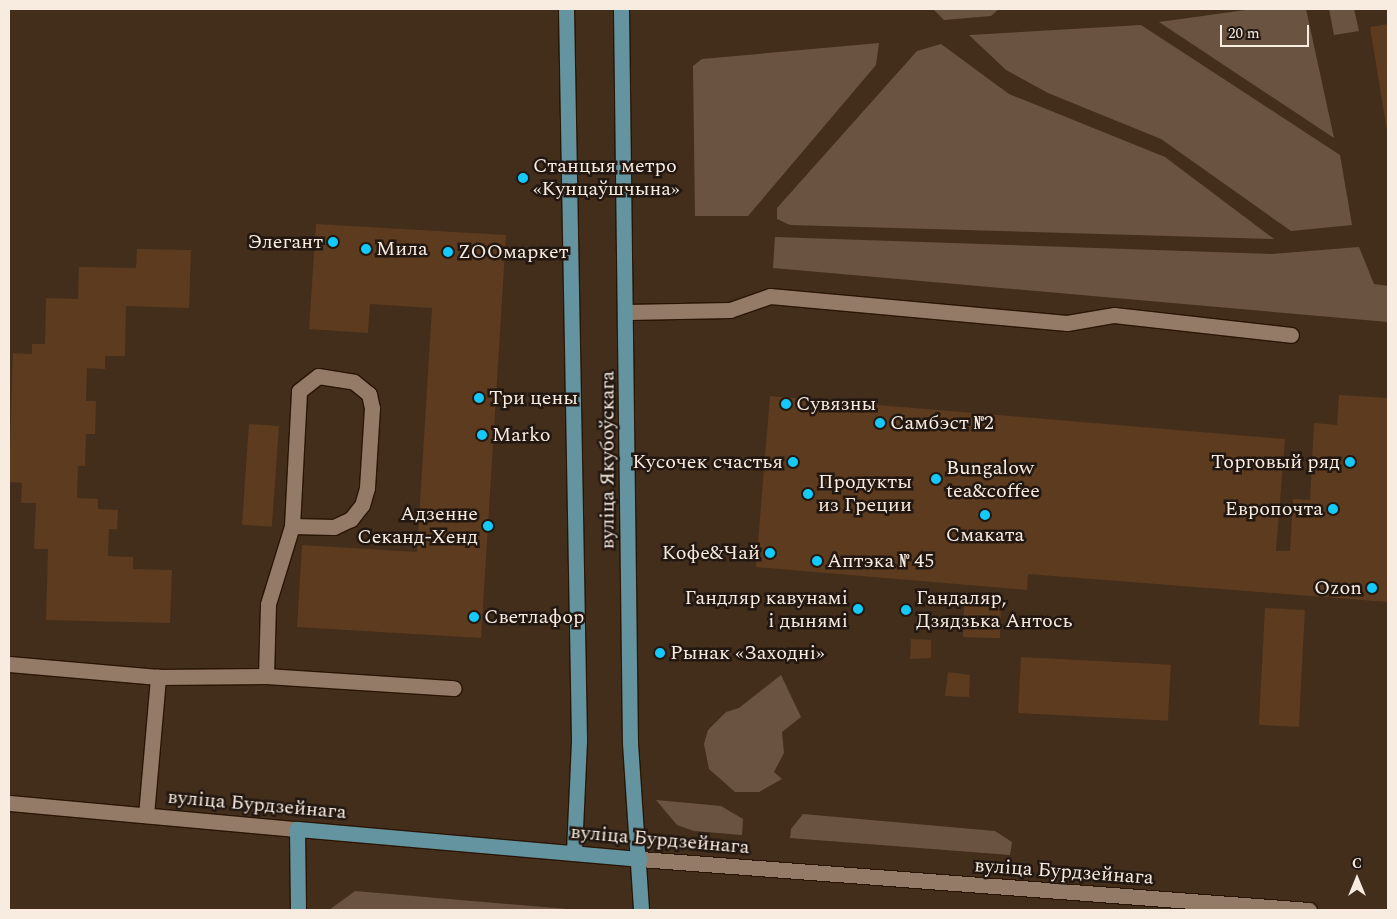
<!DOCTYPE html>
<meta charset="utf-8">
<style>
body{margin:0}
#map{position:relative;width:1397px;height:919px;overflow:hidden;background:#432e1c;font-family:Spectral,serif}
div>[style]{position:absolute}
.green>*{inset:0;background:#6a5341}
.building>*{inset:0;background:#5d3b1e;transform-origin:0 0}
.roads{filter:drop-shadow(1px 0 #291505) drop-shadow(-1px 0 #291505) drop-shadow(0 1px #291505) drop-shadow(0 -1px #291505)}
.minor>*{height:15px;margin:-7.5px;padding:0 7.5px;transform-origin:7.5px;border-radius:7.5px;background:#937b67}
.major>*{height:15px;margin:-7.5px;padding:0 7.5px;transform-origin:7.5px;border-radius:7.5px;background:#64949f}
.dots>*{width:14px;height:14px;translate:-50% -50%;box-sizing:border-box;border:2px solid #221811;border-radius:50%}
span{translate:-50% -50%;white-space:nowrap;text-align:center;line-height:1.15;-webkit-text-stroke:5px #221811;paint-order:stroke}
.poi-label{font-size:20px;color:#f8ebe0}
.left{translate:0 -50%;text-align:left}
.right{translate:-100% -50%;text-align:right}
.street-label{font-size:20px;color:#f8ebe0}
.frame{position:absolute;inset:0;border:10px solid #f8ebe0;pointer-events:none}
.north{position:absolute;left:1332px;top:854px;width:50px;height:50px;-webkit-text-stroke:4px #221811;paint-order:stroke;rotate:0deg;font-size:14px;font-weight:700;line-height:20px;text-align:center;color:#f8ebe0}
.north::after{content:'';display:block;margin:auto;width:18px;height:22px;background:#f8ebe0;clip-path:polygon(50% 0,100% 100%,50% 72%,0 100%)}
.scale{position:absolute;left:1220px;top:25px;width:89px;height:22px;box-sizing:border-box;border:2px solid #f8ebe0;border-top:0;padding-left:6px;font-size:15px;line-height:18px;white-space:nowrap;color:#f8ebe0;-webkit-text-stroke:4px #221811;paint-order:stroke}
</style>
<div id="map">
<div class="green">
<div style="clip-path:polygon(933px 9px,999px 9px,991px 16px,944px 20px)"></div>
<div style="clip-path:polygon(1253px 9px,1306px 9px,1334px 138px,1159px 22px)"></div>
<div style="clip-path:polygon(1329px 9px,1354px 9px,1359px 31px,1334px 35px)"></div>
<div style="clip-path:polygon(1141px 25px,1340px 155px,1352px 225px,1291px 231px,1161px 139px,1048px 93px,1006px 70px,969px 35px)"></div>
<div style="clip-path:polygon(879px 43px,876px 65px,748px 216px,695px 216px,693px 66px,702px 59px)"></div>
<div style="clip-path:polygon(941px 44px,1009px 94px,1165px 157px,1274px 239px,790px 225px,777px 219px,777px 208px,917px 51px)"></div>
<div style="clip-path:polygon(775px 237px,1272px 254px,1359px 247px,1374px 284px,1388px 286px,1388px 322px,773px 268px)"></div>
<div style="clip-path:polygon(781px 675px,801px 717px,782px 732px,784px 753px,774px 772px,782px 779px,759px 792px,735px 792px,709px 769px,704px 744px,708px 730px,726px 712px,739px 708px)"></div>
<div style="clip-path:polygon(656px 800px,721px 806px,743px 819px,742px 835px,694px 831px,677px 825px)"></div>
<div style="clip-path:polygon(803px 814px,995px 831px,1012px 842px,1010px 855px,790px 838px,791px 829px)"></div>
<div style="clip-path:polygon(355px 891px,579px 910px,329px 910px)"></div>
</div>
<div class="building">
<div style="clip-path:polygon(1388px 24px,1388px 131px,1387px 131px,1370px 27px)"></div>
<div style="clip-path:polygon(316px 224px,506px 235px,481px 638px,297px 627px,302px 545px,417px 552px,432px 308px,370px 304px,368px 333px,309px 329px)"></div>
<div style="clip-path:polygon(137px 249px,191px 250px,189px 308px,126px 306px,125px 356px,105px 356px,105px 369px,87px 368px,86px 401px,96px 401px,95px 434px,86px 434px,85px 466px,78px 466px,77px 498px,98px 499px,98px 509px,118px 510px,117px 529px,109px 529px,108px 556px,133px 557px,133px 569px,172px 570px,170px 623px,46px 620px,48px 549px,34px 549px,36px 503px,21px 503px,22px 483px,9px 482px,13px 353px,32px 354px,32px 344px,45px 344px,46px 298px,78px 299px,79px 267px,136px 268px)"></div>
<div style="clip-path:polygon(1339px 395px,1388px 398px,1388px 602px,1028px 574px,1027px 590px,756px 567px,770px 396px,1285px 439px,1276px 551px,1290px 551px,1293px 499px,1310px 500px,1314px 423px,1337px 425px)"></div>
<div style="left:249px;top:424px;width:30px;height:101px;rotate:4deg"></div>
<div style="left:964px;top:606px;width:37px;height:31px;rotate:2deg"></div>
<div style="left:1265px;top:608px;width:40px;height:117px;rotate:3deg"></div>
<div style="clip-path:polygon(911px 639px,931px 640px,931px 658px,910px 659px)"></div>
<div style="left:1021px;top:657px;width:150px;height:56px;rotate:3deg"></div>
<div style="clip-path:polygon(948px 672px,970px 675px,969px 697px,945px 696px)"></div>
</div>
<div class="roads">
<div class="minor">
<div style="left:627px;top:312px;width:103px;rotate:-1.1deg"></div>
<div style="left:730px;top:310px;width:42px;rotate:-19.3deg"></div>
<div style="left:770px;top:296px;width:298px;rotate:5.2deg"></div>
<div style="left:1067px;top:323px;width:48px;rotate:-9.7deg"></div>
<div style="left:1114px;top:315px;width:178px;rotate:6.4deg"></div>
<div style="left:9px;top:664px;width:150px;rotate:5deg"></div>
<div style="left:158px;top:677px;width:108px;rotate:-0.5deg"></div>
<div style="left:266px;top:676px;width:188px;rotate:3.7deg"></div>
<div style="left:266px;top:676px;width:72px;rotate:-88.4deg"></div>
<div style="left:268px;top:604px;width:82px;rotate:-72.9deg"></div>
<div style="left:292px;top:526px;width:135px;rotate:-87deg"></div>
<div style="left:299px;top:391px;width:24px;rotate:-38deg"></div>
<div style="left:318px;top:376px;width:36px;rotate:9deg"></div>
<div style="left:354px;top:382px;width:19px;rotate:39deg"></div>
<div style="left:369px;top:394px;width:14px;rotate:78deg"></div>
<div style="left:372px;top:408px;width:80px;rotate:93.6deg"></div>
<div style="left:367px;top:488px;width:18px;rotate:106deg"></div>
<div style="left:362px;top:505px;width:18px;rotate:128deg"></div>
<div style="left:351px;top:519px;width:19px;rotate:155deg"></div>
<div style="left:334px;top:527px;width:42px;rotate:-178.6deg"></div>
<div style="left:9px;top:803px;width:289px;rotate:5.2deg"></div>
<div style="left:146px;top:815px;width:139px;rotate:-85deg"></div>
<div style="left:640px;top:859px;width:671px;rotate:4.36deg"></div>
</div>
<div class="major">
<div style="left:566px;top:9px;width:732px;rotate:88.98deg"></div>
<div style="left:579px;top:741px;width:112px;rotate:92.6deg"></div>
<div style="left:621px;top:9px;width:734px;rotate:89.3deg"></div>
<div style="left:630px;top:743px;width:167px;rotate:86.2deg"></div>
<div style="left:298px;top:910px;width:81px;rotate:-90.7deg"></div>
<div style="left:297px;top:829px;width:344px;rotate:5deg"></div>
</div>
</div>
<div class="dots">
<div style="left:523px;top:178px;background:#13cafb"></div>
<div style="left:333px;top:242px;background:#13cafb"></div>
<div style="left:366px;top:249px;background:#13cafb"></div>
<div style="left:448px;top:252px;background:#13cafb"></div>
<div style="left:479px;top:398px;background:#13cafb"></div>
<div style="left:786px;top:404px;background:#13cafb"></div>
<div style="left:880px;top:423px;background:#13cafb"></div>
<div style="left:482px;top:435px;background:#13cafb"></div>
<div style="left:793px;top:462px;background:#13cafb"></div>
<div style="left:1350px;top:462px;background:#13cafb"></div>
<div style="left:936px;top:479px;background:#13cafb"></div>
<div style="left:808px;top:494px;background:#13cafb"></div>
<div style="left:1333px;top:509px;background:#13cafb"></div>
<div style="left:985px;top:515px;background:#13cafb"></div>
<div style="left:488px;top:526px;background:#13cafb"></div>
<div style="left:770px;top:553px;background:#13cafb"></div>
<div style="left:817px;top:561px;background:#13cafb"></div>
<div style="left:1372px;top:588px;background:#13cafb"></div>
<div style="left:858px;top:609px;background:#13cafb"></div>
<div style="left:906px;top:610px;background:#13cafb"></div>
<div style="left:474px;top:617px;background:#13cafb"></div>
<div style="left:660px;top:653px;background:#13cafb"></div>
</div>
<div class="poi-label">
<span class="left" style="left:533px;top:178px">Станцыя метро<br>«Кунцаўшчына»</span>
<span class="right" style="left:323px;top:242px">Элегант</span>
<span class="left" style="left:376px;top:249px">Мила</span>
<span class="left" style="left:458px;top:252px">ZOOмаркет</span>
<span class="left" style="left:489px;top:398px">Три цены</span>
<span class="left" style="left:796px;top:404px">Сувязны</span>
<span class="left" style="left:890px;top:423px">Самбэст №2</span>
<span class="left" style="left:492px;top:435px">Marko</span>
<span class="right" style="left:783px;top:462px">Кусочек счастья</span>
<span class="right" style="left:1340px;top:462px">Торговый ряд</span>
<span class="left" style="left:946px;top:480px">Bungalow<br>tea&amp;coffee</span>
<span class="left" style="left:818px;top:494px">Продукты<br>из Греции</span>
<span class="right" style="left:1323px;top:509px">Европочта</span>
<span class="right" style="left:478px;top:526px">Адзенне<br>Секанд-Хенд</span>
<span style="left:985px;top:535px">Смаката</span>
<span class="right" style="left:760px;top:553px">Кофе&amp;Чай</span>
<span class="left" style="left:827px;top:561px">Аптэка № 45</span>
<span class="right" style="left:1362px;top:588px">Ozon</span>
<span class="right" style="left:848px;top:610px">Гандляр кавунамі<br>і дынямі</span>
<span class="left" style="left:916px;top:610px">Гандаляр,<br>Дзядзька Антось</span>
<span class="left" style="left:484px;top:617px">Светлафор</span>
<span class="left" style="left:670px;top:653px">Рынак «Заходні»</span>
</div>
<div class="street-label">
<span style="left:608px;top:460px;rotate:-90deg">вуліца Якубоўскага</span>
<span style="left:257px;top:805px;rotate:5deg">вуліца Бурдзейнага</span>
<span style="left:660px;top:840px;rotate:5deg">вуліца Бурдзейнага</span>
<span style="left:1064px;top:872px;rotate:4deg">вуліца Бурдзейнага</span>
</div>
<div class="frame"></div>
<div class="north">С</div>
<div class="scale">20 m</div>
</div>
